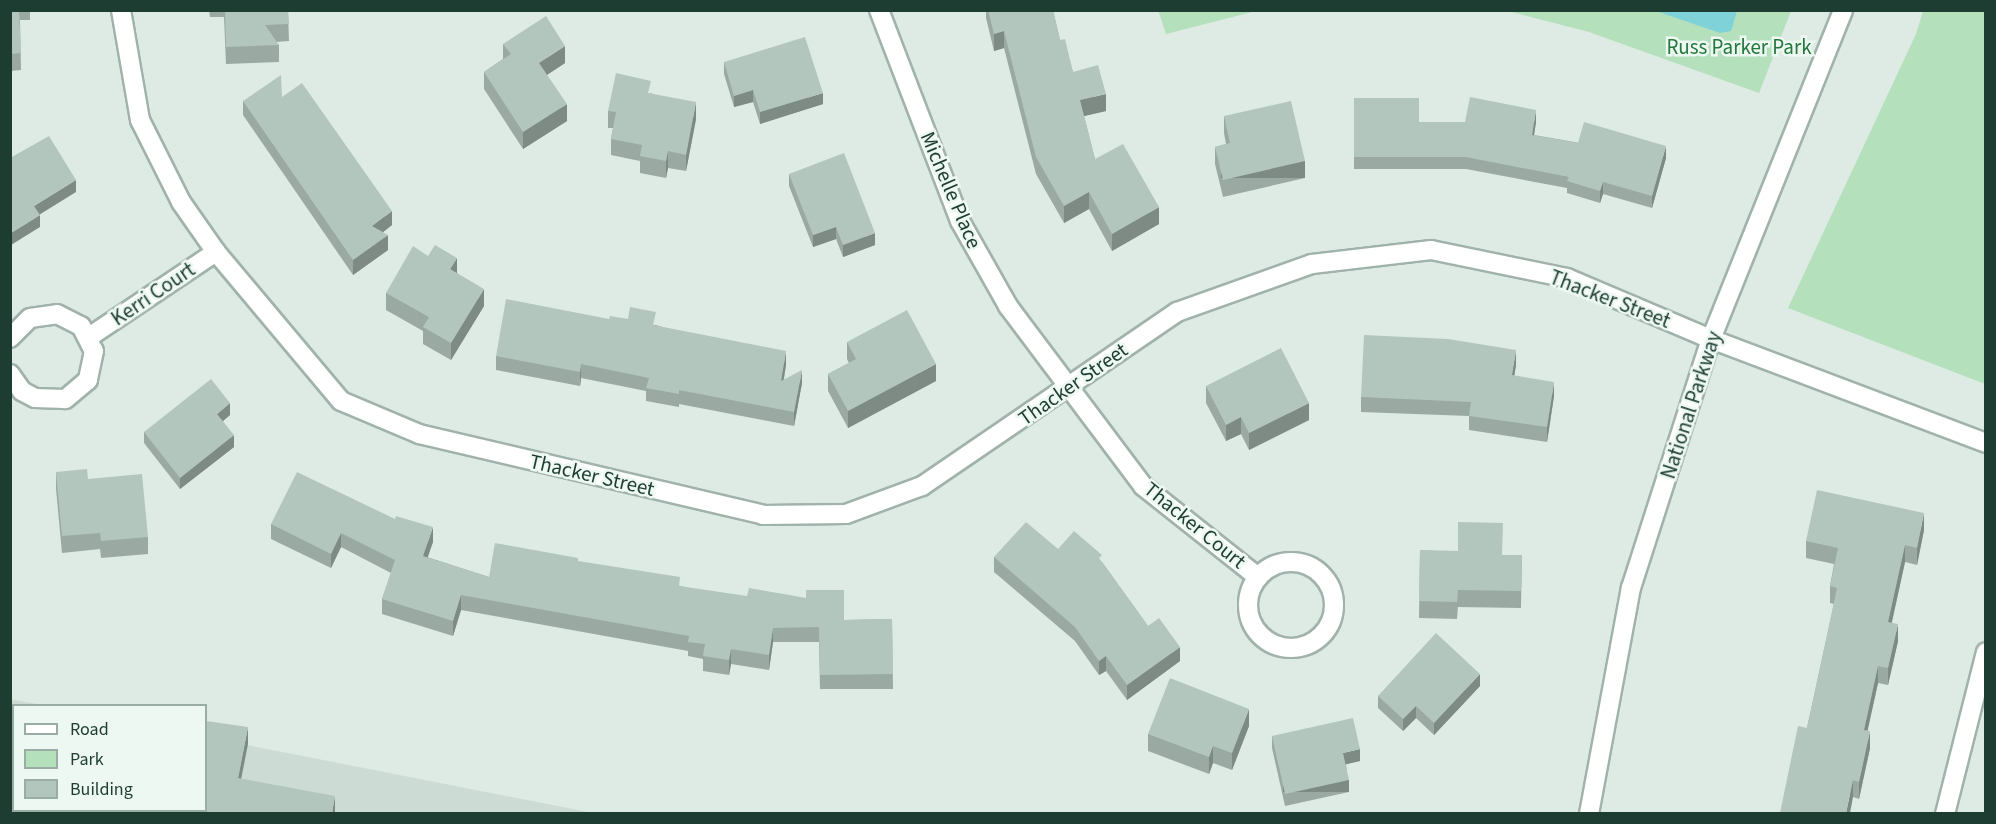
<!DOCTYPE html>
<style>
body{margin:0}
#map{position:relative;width:1996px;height:824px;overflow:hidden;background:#deebe4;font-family:"Source Sans 3",sans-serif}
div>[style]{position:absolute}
.built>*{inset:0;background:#ccdbd3}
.green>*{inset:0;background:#b4e0bc}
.water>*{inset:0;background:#7ed2d8}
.roads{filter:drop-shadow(2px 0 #a0b3ab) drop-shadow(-2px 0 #a0b3ab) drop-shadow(0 2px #a0b3ab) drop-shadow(0 -2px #a0b3ab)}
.street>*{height:18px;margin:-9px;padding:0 9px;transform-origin:9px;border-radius:9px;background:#fff}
.street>.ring{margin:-9px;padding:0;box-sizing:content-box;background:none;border:18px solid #fff;border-radius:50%}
.wall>*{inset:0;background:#9aaaa3}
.shaded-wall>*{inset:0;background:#7d8b84;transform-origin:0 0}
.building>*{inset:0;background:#b3c6bd}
span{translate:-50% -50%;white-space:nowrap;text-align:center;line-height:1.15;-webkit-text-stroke:5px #eef8f2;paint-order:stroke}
.park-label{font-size:21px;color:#23783c}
.street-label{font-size:21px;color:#1d3d32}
.frame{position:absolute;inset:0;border:12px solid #1d3d32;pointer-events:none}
.legend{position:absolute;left:12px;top:704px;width:195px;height:108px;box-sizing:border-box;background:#eef8f2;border:2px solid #9aada5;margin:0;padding:8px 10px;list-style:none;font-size:18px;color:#1d3d32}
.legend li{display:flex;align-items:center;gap:12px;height:30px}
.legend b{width:30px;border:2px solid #9aada5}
</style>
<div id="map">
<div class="built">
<div style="clip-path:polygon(10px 699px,42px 705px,14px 706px,14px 810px,206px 810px,206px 737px,593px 813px,11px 813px)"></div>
</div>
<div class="green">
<div style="clip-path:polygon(1158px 10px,1256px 10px,1256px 11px,1166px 34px)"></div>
<div style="clip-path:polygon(1508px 11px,1791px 11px,1759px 93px,1589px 32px)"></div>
<div style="clip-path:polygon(1923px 11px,1985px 11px,1985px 384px,1788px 308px,1916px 34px)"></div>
</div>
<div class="water">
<div style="clip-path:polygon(1656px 11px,1737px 11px,1731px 31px,1720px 33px)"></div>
</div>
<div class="roads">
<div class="street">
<div style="left:121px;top:10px;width:112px;rotate:80.2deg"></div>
<div style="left:140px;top:120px;width:92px;rotate:63.4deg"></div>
<div style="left:181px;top:202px;width:61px;rotate:55deg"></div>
<div style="left:216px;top:252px;width:194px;rotate:50deg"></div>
<div style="left:341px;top:401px;width:85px;rotate:22.9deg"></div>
<div style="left:419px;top:434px;width:353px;rotate:13.2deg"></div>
<div style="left:763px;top:515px;width:83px;rotate:-0.7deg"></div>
<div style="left:846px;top:514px;width:81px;rotate:-20.2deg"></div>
<div style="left:922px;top:486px;width:309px;rotate:-34.3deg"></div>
<div style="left:1177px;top:312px;width:143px;rotate:-19.6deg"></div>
<div style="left:1312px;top:264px;width:120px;rotate:-6.7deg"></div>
<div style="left:1431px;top:250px;width:139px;rotate:11.6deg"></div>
<div style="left:1567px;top:278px;width:156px;rotate:23deg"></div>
<div style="left:1711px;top:339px;width:294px;rotate:20.7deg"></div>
<div style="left:879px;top:10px;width:226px;rotate:69deg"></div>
<div style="left:960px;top:221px;width:98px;rotate:60.5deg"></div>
<div style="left:1008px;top:306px;width:225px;rotate:53.1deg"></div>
<div style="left:1143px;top:486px;width:147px;rotate:38.4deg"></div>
<div style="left:89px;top:337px;width:153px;rotate:-33.8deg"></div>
<div style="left:10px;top:338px;width:28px;rotate:-45deg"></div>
<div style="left:30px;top:318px;width:27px;rotate:-8deg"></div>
<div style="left:57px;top:314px;width:27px;rotate:27deg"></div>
<div style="left:81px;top:326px;width:28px;rotate:63deg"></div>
<div style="left:94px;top:351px;width:30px;rotate:102deg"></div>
<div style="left:88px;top:380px;width:30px;rotate:140deg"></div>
<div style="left:65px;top:399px;width:30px;rotate:-178deg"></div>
<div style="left:35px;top:398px;width:15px;rotate:-152deg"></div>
<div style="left:22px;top:391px;width:21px;rotate:-125deg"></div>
<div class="ring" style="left:1248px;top:562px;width:68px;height:68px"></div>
<div style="left:1589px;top:814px;width:230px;rotate:-79.5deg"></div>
<div style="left:1631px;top:588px;width:262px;rotate:-72.2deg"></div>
<div style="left:1711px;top:339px;width:354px;rotate:-68.1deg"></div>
<div style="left:1945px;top:814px;width:167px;rotate:-75.8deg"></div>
</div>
</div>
<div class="wall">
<div style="clip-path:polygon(10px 10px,30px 10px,30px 20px,20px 20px,21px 70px,10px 71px)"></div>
<div style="clip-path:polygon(209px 10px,288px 10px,289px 41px,276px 42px,279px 45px,279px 62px,226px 64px,224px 17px,210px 17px)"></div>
<div style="clip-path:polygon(986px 10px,1053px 10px,1060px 40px,1073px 72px,1106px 111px,1084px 116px,1095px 159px,1159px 224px,1112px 251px,1089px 209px,1064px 223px,1036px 174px,1004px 48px,994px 51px,986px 18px)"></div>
<div style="clip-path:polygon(503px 44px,565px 63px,547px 75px,567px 121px,523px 149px,484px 89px,484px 72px,503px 59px)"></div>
<div style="clip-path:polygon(724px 62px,823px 104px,760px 124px,753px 102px,734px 107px,724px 74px)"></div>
<div style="clip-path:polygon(651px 93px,696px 119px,686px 171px,668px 168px,666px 178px,640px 173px,640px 161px,611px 155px,611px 139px,613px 128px,608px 128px,608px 111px)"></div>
<div style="clip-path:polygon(282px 97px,392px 225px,383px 232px,388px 250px,353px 275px,243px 115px,243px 101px)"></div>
<div style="clip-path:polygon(1354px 98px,1419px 122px,1536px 122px,1534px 135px,1666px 158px,1652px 208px,1603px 194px,1600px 203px,1567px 193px,1567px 188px,1466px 169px,1354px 169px)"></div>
<div style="clip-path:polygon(1224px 116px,1305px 178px,1223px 197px,1215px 164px,1215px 147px,1226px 144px,1224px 133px)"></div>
<div style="clip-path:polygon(789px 174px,875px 245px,843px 257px,836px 239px,813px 247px,789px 186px)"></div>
<div style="clip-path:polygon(428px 256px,457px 273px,484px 306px,451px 360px,423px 344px,423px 331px,386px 310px,386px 293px)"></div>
<div style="clip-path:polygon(609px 319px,656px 325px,786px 365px,784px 379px,802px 383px,794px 426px,679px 404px,679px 407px,646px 401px,646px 391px,581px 378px,580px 386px,496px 370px,496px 356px)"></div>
<div style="clip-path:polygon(847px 342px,936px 381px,848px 428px,828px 391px,828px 374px,849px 363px,847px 359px)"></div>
<div style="clip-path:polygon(1516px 365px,1514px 376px,1554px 396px,1547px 442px,1469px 430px,1469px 416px,1361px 412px,1361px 397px)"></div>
<div style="clip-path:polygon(1206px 386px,1309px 420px,1249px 450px,1241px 434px,1226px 441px,1206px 403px)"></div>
<div style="clip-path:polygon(230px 415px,223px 421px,234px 447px,180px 489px,144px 443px,144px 432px)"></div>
<div style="clip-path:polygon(56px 472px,88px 479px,148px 537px,148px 554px,101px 558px,100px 549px,62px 553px,56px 489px)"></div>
<div style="clip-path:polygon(271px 524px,433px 542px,427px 557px,489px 577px,578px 562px,680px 586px,844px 620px,892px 619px,893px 689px,820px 689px,819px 642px,773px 642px,769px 670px,731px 664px,729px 675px,703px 671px,703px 659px,688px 656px,688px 651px,461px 610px,453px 636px,382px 614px,382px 599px,391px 573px,341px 547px,331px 568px,271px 539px)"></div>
<div style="clip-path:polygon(1924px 530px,1917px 565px,1905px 562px,1892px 622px,1898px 641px,1888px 685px,1878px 683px,1867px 731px,1870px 748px,1859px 799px,1853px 797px,1807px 728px,1834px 604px,1830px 603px,1830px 586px,1834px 564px,1806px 558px,1806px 541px)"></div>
<div style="clip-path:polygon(1058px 549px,1102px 562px,1148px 626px,1180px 661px,1127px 700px,1106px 671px,1099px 675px,1075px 641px,994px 572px,994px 557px)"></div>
<div style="clip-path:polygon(1420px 550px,1502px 555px,1522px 555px,1521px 608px,1458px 607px,1457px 619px,1419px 618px)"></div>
<div style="clip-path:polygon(1480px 686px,1434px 735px,1416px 718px,1403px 731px,1378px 708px,1378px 696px)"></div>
<div style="clip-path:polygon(1249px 726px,1232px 770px,1213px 763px,1209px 774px,1148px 751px,1148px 734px)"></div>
<div style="clip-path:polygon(1272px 736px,1360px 761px,1346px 764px,1349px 792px,1285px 806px,1272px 748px)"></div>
</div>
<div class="shaded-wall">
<div style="clip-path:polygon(1004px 31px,1004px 48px,994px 51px,994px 34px)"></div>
<div style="clip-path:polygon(565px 46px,565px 63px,539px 80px,539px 63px)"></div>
<div style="clip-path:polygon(753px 90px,753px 102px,734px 107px,734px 96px)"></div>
<div style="clip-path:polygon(823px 93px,823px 104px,760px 124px,760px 112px)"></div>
<div style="clip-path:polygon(1106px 94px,1106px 111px,1080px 117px,1080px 100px)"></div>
<div style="clip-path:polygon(696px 102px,696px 119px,686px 171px,686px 155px)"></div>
<div style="clip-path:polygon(567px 104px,567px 121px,523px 149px,523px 132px)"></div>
<div style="clip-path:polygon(1536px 110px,1536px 122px,1532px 147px,1532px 135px)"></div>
<div style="clip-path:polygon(1666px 146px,1666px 158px,1652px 208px,1652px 196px)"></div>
<div style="clip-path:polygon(668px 151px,668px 168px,666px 178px,666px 161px)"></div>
<div style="left:1305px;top:161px;width:17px;height:84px;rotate:90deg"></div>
<div style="clip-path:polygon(76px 180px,76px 192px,34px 218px,34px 206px)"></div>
<div style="clip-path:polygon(1603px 182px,1603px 194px,1600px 203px,1600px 191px)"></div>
<div style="clip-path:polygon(1089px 192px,1089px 209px,1064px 223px,1064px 206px)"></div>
<div style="clip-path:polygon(1159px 207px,1159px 224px,1112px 251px,1112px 234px)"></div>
<div style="clip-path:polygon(392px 211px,392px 225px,372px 241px,372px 226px)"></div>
<div style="clip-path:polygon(40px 215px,40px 227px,11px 245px,11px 233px)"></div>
<div style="clip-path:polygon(836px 227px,836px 239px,813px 247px,813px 235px)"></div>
<div style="clip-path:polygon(875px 233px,875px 245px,843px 257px,843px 245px)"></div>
<div style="clip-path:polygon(388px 235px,388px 250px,353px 275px,353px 260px)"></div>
<div style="clip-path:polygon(457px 258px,457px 274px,450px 269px)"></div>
<div style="clip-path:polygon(484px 289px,484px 306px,451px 360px,451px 343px)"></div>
<div style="clip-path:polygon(1516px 350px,1516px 365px,1512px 390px,1512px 375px)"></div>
<div style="clip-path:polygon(786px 351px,786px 365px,781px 394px,781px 381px)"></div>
<div style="clip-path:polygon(581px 364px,581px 378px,580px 386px,580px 372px)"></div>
<div style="clip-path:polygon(936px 364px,936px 381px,848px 428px,848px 411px)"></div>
<div style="clip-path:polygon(802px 370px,802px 383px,794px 426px,794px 412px)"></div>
<div style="clip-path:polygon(1554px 382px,1554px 396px,1547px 442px,1547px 427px)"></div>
<div style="clip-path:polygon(230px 403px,230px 415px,217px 426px,217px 414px)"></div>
<div style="clip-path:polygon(1309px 403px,1309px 420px,1249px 450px,1249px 433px)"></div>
<div style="clip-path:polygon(1241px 417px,1241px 434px,1226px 441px,1226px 425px)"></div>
<div style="clip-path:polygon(234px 435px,234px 447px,180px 489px,180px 478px)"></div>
<div style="clip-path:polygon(1924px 513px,1924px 530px,1917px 565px,1917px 548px)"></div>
<div style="clip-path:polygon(433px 527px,433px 542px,423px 571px,423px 556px)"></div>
<div style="clip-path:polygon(341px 533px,341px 547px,331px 568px,331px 554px)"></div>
<div style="clip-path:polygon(1905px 545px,1905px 562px,1888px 639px,1888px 622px)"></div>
<div style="clip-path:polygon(461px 595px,461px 610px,453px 636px,453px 621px)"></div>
<div style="clip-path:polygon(1898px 624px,1898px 641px,1888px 685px,1888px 668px)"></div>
<div style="clip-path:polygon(773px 628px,773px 642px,769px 670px,769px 655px)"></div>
<div style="clip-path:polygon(1180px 647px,1180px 661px,1127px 700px,1127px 685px)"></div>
<div style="clip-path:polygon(731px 649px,731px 664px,729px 675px,729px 660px)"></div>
<div style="clip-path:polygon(1106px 656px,1106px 671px,1099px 675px,1099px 661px)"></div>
<div style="clip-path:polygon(1878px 666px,1878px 683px,1864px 747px,1864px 730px)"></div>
<div style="clip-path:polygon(1480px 674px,1480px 686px,1434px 735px,1434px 723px)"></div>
<div style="clip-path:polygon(1416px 706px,1416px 718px,1403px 731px,1403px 719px)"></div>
<div style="clip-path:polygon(1249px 709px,1249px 726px,1232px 770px,1232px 753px)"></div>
<div style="clip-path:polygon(248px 727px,248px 744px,238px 795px,238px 778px)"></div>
<div style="clip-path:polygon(1870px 731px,1870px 748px,1859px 799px,1859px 782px)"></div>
<div style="clip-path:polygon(1213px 746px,1213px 763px,1209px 774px,1209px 757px)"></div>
<div style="clip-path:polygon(1360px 749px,1360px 761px,1343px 765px,1343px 753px)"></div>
<div style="left:1349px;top:780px;width:12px;height:66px;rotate:90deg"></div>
<div style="clip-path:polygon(1853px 780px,1853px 797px,1850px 813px,1846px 813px)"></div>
<div style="clip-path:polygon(335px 796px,335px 813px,332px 813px)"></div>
</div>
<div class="building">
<div style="clip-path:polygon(10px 10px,19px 10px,21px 53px,10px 54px)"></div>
<div style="clip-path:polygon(225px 10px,288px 10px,289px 24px,265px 25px,279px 45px,226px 47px)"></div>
<div style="clip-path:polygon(988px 10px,1053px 10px,1060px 40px,1065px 39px,1073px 72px,1098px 65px,1106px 94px,1080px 100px,1095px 159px,1123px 144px,1159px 207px,1112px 234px,1089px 192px,1064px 206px,1036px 157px,1004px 31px,994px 34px)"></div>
<div style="clip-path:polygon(546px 16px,565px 46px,539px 63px,567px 104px,523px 132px,484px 72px,511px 54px,503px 44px)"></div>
<div style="clip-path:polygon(805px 37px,823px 93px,760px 112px,753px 90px,734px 96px,724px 62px)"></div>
<div style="clip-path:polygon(616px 73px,651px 81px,648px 93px,696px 102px,686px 155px,668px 151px,666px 161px,640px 156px,642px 145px,611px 139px,616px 112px,608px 111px)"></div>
<div style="clip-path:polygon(281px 75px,282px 97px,302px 83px,392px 211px,372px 226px,388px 235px,353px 260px,243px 101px)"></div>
<div style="clip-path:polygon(1470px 97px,1536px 110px,1532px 135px,1578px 143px,1584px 122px,1666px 146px,1652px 196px,1603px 182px,1600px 191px,1567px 181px,1569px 177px,1466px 157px,1354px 157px,1354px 98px,1419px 98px,1419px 122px,1465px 122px)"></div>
<div style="clip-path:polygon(1291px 101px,1305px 161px,1223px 180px,1215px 147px,1230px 143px,1224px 116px)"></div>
<div style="clip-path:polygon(49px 136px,76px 180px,34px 206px,40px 215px,11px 233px,10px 231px,10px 158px)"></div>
<div style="clip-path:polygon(844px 153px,875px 233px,843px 245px,836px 227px,813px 235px,789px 174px)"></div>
<div style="clip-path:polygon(435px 245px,457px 258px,450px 269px,484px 289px,451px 343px,423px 327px,429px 317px,386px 293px,413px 246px,428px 256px)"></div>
<div style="clip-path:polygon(506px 299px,609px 319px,610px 316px,628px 319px,630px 307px,656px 312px,653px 325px,786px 351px,781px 381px,802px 370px,794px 412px,679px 390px,679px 394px,646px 388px,649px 378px,581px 364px,580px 372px,496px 356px)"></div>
<div style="clip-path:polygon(907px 310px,936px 364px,848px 411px,828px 374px,856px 359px,847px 342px)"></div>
<div style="clip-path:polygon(1364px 335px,1448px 339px,1516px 350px,1512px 375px,1554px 382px,1547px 427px,1469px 416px,1471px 402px,1361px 397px)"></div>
<div style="clip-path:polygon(1281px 348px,1309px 403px,1249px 433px,1241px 417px,1226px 425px,1206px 386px)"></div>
<div style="clip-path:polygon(211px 379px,230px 403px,217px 414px,234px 435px,180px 478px,144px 432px)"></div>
<div style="clip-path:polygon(87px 469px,88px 479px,142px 474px,148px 537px,101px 541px,100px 533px,62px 536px,56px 472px)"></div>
<div style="clip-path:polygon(297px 472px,395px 519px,396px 516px,433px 527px,423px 556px,489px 577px,495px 543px,578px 558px,578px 561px,680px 577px,679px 586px,747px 596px,749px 588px,806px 598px,806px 590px,844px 590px,844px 620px,892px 619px,893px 674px,820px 675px,819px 627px,773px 628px,769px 655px,731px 649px,729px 660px,703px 656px,705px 644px,688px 642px,689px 636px,461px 595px,453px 621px,382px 599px,395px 560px,341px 533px,331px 554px,271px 524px)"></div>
<div style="clip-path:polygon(1817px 490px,1924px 513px,1917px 548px,1905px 545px,1888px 622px,1898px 624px,1888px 668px,1878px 666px,1864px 730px,1870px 731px,1859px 782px,1853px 780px,1846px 813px,1780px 813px,1798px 726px,1807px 728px,1837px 588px,1830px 586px,1838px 548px,1806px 541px)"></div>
<div style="clip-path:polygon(1026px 522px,1058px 549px,1074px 531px,1102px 555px,1099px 558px,1148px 626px,1159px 618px,1180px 647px,1127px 685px,1106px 656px,1099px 661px,1075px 627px,994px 557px)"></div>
<div style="clip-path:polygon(1458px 522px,1503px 523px,1502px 555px,1522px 555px,1521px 591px,1458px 590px,1457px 602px,1419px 601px,1420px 550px,1458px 551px)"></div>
<div style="clip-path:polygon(1436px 633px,1480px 674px,1434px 723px,1416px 706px,1403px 719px,1378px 696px)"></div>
<div style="clip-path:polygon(1170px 678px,1249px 709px,1232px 753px,1213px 746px,1209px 757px,1148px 734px)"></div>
<div style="clip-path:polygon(1353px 718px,1360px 749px,1343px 753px,1349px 780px,1285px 794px,1272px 736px)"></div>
<div style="clip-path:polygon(206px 721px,248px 727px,238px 778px,335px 796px,332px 813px,10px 813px,10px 741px,14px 742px,14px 810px,206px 810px)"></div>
</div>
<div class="park-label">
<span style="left:1739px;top:47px">Russ Parker Park</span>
</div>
<div class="street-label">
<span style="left:951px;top:190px;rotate:67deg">Michelle Place</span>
<span style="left:153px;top:294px;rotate:-34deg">Kerri Court</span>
<span style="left:1610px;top:299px;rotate:21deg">Thacker Street</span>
<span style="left:1073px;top:384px;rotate:-35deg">Thacker Street</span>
<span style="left:1691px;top:405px;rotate:-72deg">National Parkway</span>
<span style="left:592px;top:475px;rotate:13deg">Thacker Street</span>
<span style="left:1195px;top:525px;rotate:39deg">Thacker Court</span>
</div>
<div class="frame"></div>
<ul class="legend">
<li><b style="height:8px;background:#fff"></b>Road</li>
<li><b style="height:16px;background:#b4e0bc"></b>Park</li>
<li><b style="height:16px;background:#b3c6bd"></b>Building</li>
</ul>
</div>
